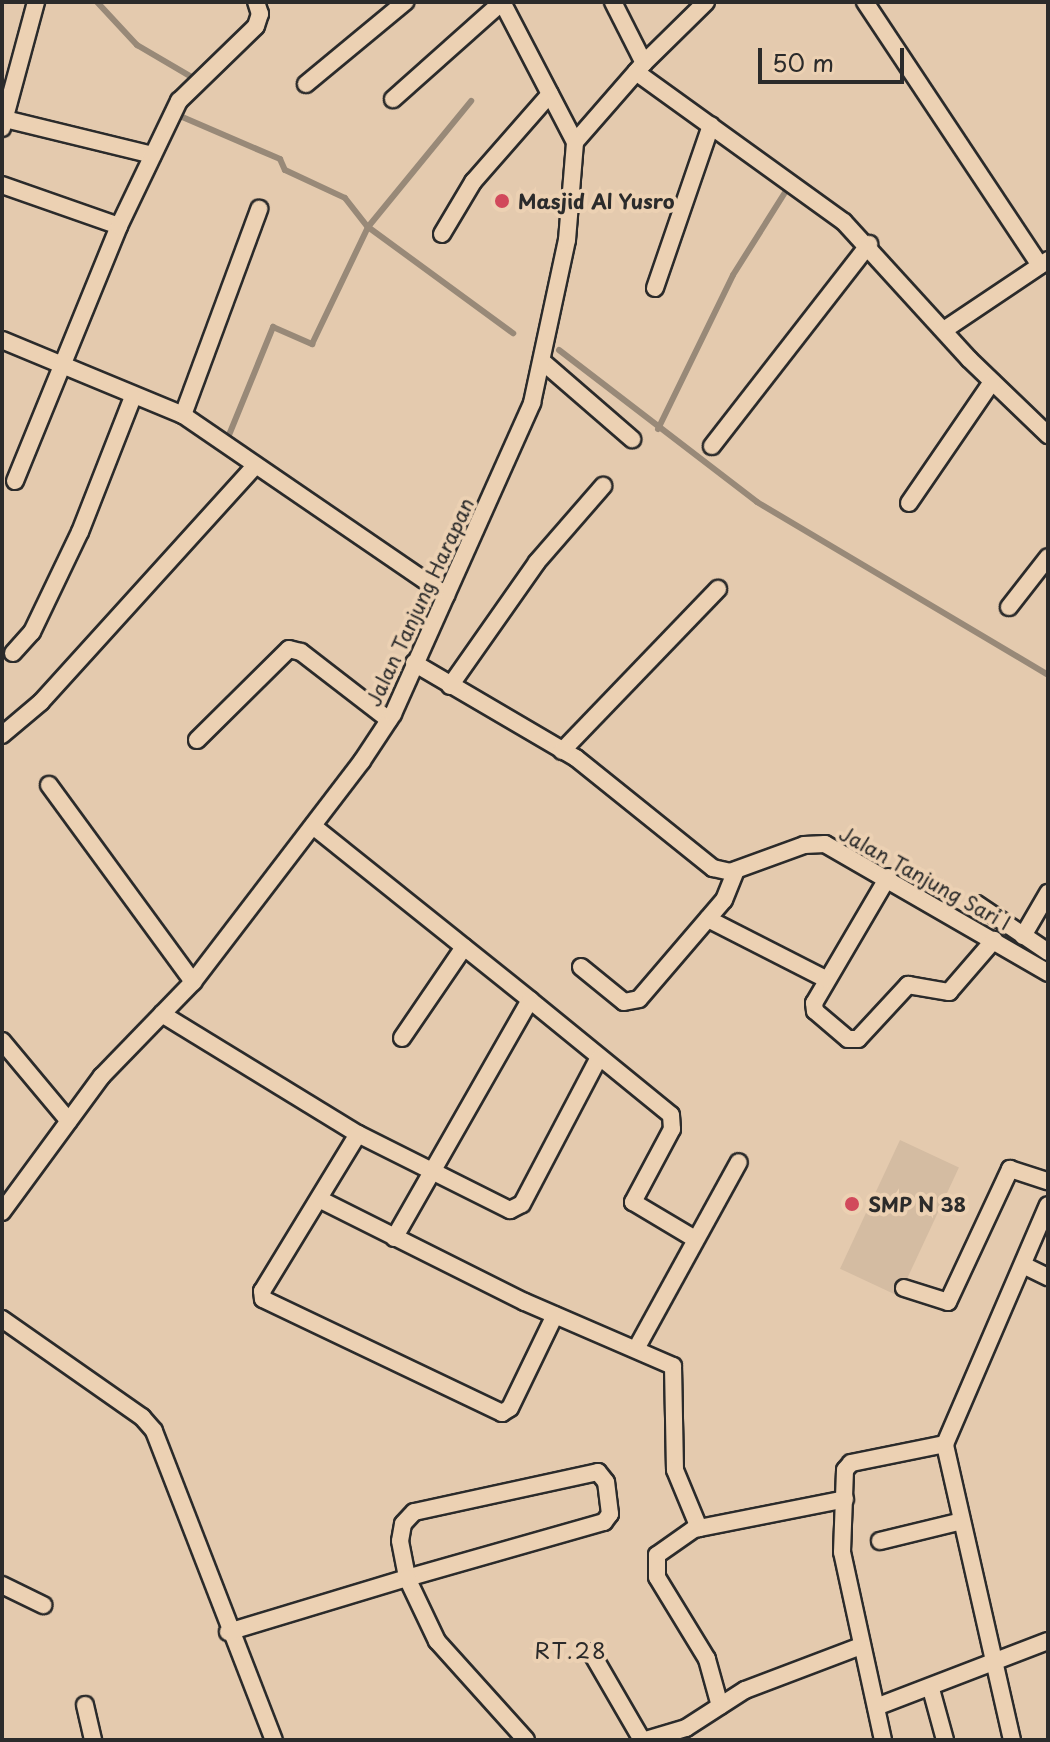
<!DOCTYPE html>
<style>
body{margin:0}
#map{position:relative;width:1050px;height:1742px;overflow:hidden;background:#e4caae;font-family:"Playpen Sans",sans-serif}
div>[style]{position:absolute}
.built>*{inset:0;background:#d4bca2;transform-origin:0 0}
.stream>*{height:6px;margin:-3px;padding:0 3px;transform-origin:3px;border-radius:3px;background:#988978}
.roads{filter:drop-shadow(2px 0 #2b2b2b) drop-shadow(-2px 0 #2b2b2b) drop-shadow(0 2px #2b2b2b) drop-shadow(0 -2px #2b2b2b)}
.street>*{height:16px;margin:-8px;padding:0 8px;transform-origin:8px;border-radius:8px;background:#ecd1b3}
.dots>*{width:22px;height:22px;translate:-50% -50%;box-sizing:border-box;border:4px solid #ecd1b3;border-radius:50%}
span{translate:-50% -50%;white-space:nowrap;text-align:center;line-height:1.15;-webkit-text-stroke:8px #ecd1b3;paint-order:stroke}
.poi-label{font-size:20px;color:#2b2b2b;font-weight:700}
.left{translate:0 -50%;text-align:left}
.street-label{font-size:20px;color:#2b2b2b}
.neighbourhood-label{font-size:22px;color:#2b2b2b;letter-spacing:2px}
.frame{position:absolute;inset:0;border:4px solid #2b2b2b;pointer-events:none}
.scale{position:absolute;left:758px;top:48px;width:146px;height:36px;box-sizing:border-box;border:4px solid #2b2b2b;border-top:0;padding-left:10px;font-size:24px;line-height:28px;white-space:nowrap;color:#2b2b2b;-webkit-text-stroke:6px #ecd1b3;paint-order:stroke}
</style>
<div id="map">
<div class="built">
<div style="left:900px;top:1140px;width:65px;height:142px;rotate:25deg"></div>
</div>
<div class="stream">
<div style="left:97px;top:2px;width:59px;rotate:47.1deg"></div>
<div style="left:137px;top:45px;width:67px;rotate:30.4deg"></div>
<div style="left:182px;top:111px;width:5px;rotate:112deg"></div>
<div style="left:180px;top:116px;width:109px;rotate:23.3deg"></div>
<div style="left:280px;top:159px;width:12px;rotate:66deg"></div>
<div style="left:285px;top:170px;width:66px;rotate:25deg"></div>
<div style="left:345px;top:198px;width:37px;rotate:52deg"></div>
<div style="left:368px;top:227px;width:180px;rotate:36.2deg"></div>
<div style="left:559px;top:350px;width:250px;rotate:37.5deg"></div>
<div style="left:757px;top:502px;width:339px;rotate:30.7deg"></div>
<div style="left:658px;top:429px;width:171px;rotate:-64deg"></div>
<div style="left:733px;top:275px;width:99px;rotate:-57.8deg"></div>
<div style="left:229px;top:435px;width:117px;rotate:-67.8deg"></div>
<div style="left:273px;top:327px;width:43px;rotate:23.6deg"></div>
<div style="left:312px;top:344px;width:130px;rotate:-64.4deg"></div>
<div style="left:368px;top:227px;width:163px;rotate:-50.7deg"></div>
</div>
<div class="roads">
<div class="street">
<div style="left:613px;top:2px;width:68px;rotate:63.1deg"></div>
<div style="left:865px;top:2px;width:316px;rotate:56.4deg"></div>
<div style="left:636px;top:72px;width:256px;rotate:35.8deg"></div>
<div style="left:844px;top:222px;width:185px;rotate:47.6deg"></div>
<div style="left:969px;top:359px;width:110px;rotate:43.9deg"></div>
<div style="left:306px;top:84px;width:129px;rotate:-39.6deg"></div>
<div style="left:5px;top:119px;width:152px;rotate:13.7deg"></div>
<div style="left:2px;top:128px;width:131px;rotate:-74.9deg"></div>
<div style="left:575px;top:142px;width:105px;rotate:-48.9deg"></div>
<div style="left:644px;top:63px;width:87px;rotate:-44.5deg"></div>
<div style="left:2px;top:185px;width:124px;rotate:19.3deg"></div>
<div style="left:442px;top:234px;width:61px;rotate:-59.2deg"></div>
<div style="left:473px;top:182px;width:117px;rotate:-48.8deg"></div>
<div style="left:655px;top:288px;width:172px;rotate:-71deg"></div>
<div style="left:944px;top:330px;width:125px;rotate:-33.9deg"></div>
<div style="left:2px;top:340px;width:196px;rotate:22.5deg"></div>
<div style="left:183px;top:415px;width:319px;rotate:34.4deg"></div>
<div style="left:543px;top:362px;width:118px;rotate:40.9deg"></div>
<div style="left:183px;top:415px;width:220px;rotate:-69.7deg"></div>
<div style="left:712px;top:446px;width:256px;rotate:-52.1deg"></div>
<div style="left:15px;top:481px;width:275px;rotate:-67.8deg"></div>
<div style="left:119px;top:226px;width:139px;rotate:-64.4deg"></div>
<div style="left:179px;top:101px;width:107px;rotate:-44.2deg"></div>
<div style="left:256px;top:26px;width:13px;rotate:-72deg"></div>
<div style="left:260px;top:14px;width:13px;rotate:-108deg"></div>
<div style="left:909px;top:503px;width:147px;rotate:-55.6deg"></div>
<div style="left:1009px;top:607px;width:63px;rotate:-52deg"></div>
<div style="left:13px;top:653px;width:28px;rotate:-48deg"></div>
<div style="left:32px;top:632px;width:111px;rotate:-64.4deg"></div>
<div style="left:80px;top:532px;width:145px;rotate:-68.6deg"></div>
<div style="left:414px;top:663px;width:188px;rotate:30.4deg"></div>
<div style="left:576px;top:758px;width:176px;rotate:38.8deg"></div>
<div style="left:713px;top:868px;width:17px;rotate:13deg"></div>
<div style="left:730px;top:872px;width:79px;rotate:-20deg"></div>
<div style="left:804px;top:845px;width:21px;rotate:-3deg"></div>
<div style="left:825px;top:844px;width:258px;rotate:30deg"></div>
<div style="left:450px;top:686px;width:151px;rotate:-54.9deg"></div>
<div style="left:537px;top:562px;width:101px;rotate:-49deg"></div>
<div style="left:2px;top:735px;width:51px;rotate:-40.2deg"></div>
<div style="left:41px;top:702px;width:319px;rotate:-47.8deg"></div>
<div style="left:197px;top:740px;width:129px;rotate:-44.7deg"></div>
<div style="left:289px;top:649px;width:12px;rotate:14deg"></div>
<div style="left:301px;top:652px;width:111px;rotate:37.7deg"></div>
<div style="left:562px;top:751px;width:225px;rotate:-46.1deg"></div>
<div style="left:49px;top:785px;width:244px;rotate:53.8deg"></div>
<div style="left:313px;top:826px;width:278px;rotate:38.7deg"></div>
<div style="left:530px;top:1000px;width:274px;rotate:119.7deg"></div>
<div style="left:888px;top:877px;width:146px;rotate:120.4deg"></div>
<div style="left:814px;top:1003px;width:8px;rotate:83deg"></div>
<div style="left:815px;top:1011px;width:43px;rotate:40.3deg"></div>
<div style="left:848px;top:1039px;width:10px"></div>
<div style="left:858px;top:1039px;width:74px;rotate:-47.2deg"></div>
<div style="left:908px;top:985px;width:42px;rotate:9.7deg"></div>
<div style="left:949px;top:992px;width:69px;rotate:-49.1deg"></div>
<div style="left:977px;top:904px;width:86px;rotate:34.1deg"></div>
<div style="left:708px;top:919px;width:132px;rotate:27deg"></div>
<div style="left:1023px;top:936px;width:50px;rotate:-59.8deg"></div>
<div style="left:581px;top:967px;width:55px;rotate:39.1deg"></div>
<div style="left:624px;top:1002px;width:15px;rotate:-11deg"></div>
<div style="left:639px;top:999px;width:130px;rotate:-49.4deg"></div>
<div style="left:724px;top:900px;width:32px;rotate:-68deg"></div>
<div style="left:530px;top:1000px;width:182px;rotate:39.2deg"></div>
<div style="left:671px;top:1115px;width:14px;rotate:86deg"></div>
<div style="left:672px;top:1129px;width:83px;rotate:118.1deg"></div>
<div style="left:633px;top:1202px;width:72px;rotate:30.8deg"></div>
<div style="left:162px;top:1014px;width:230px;rotate:31.5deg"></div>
<div style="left:358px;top:1134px;width:170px;rotate:26.6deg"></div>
<div style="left:510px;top:1210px;width:13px;rotate:-27deg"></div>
<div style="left:522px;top:1204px;width:164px;rotate:-62.3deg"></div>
<div style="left:402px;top:1038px;width:110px;rotate:-55.7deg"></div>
<div style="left:2px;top:1041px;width:104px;rotate:50.1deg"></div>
<div style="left:358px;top:1134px;width:184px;rotate:121.4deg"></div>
<div style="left:262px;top:1291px;width:8px;rotate:83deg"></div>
<div style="left:263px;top:1299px;width:265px;rotate:25.5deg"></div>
<div style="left:502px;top:1413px;width:9px;rotate:-32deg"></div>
<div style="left:510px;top:1408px;width:103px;rotate:-64.2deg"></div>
<div style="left:321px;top:1200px;width:228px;rotate:26.6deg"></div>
<div style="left:525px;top:1302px;width:161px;rotate:23.4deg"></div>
<div style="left:673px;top:1366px;width:104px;rotate:88.9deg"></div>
<div style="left:675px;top:1470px;width:63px;rotate:67.5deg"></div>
<div style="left:2px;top:1212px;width:169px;rotate:-53.7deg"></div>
<div style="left:102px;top:1076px;width:131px;rotate:-45.9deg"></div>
<div style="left:193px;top:982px;width:278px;rotate:-52.6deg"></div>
<div style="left:362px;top:761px;width:56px;rotate:-56.6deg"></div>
<div style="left:393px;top:714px;width:341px;rotate:-65.9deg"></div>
<div style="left:532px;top:403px;width:167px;rotate:-77.9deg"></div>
<div style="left:567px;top:240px;width:98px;rotate:-85.3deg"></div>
<div style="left:575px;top:142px;width:158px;rotate:-117.5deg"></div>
<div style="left:502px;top:2px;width:146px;rotate:138.3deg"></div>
<div style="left:1023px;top:1265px;width:28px;rotate:26deg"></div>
<div style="left:904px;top:1288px;width:46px;rotate:17.7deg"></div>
<div style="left:948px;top:1302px;width:147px;rotate:-65deg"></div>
<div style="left:1010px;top:1169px;width:40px;rotate:18deg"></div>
<div style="left:2px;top:1319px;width:171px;rotate:35deg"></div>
<div style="left:142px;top:1417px;width:18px;rotate:49deg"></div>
<div style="left:154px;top:1431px;width:331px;rotate:68.8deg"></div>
<div style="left:636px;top:1349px;width:213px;rotate:-61.2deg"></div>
<div style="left:880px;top:1541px;width:84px;rotate:-13.7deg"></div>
<div style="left:2px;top:1585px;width:46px;rotate:26deg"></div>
<div style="left:228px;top:1632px;width:187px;rotate:-16.8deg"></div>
<div style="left:407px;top:1578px;width:205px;rotate:-15.9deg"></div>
<div style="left:604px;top:1522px;width:10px;rotate:-53deg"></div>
<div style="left:610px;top:1514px;width:32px;rotate:-97deg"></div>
<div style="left:606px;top:1482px;width:13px;rotate:-129deg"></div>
<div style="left:598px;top:1472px;width:188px;rotate:167.7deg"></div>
<div style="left:414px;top:1512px;width:16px;rotate:133deg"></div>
<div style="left:403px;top:1524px;width:17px;rotate:100deg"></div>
<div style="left:400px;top:1541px;width:38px;rotate:79deg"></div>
<div style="left:407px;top:1578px;width:70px;rotate:64.5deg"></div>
<div style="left:437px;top:1641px;width:133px;rotate:48deg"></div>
<div style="left:591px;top:1652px;width:102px;rotate:59.9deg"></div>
<div style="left:931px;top:1689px;width:53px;rotate:74.6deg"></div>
<div style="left:85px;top:1705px;width:36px;rotate:77deg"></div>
<div style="left:720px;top:1706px;width:49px;rotate:-105.5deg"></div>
<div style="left:707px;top:1659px;width:96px;rotate:-121.4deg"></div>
<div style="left:657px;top:1577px;width:22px;rotate:-90deg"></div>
<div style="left:657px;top:1555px;width:45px;rotate:-35.1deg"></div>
<div style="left:694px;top:1529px;width:154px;rotate:-11.2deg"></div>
<div style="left:876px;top:1707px;width:184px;rotate:-21deg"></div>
<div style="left:646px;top:1740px;width:42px;rotate:-16.7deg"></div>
<div style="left:686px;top:1728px;width:70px;rotate:-32.8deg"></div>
<div style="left:745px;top:1690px;width:124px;rotate:-20.8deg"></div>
<div style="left:883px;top:1740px;width:192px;rotate:-102.3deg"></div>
<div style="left:842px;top:1552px;width:82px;rotate:-87.9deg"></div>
<div style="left:845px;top:1470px;width:9px;rotate:-49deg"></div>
<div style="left:851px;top:1463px;width:96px;rotate:-11.4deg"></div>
<div style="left:1012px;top:1740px;width:303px;rotate:-102.8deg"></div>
<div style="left:945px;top:1444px;width:260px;rotate:-66.7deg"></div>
</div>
</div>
<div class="dots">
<div style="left:502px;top:201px;background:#d1495b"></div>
<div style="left:852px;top:1204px;background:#d1495b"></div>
</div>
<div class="poi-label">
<span class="left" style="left:518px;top:201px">Masjid Al Yusro</span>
<span class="left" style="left:868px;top:1204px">SMP N 38</span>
</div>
<div class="street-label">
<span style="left:420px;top:602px;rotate:-65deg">Jalan Tanjung Harapan</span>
<span style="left:925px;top:878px;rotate:29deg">Jalan Tanjung Sari I</span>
</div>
<div class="neighbourhood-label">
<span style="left:571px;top:1650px">RT.28</span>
</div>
<div class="frame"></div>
<div class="scale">50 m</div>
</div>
